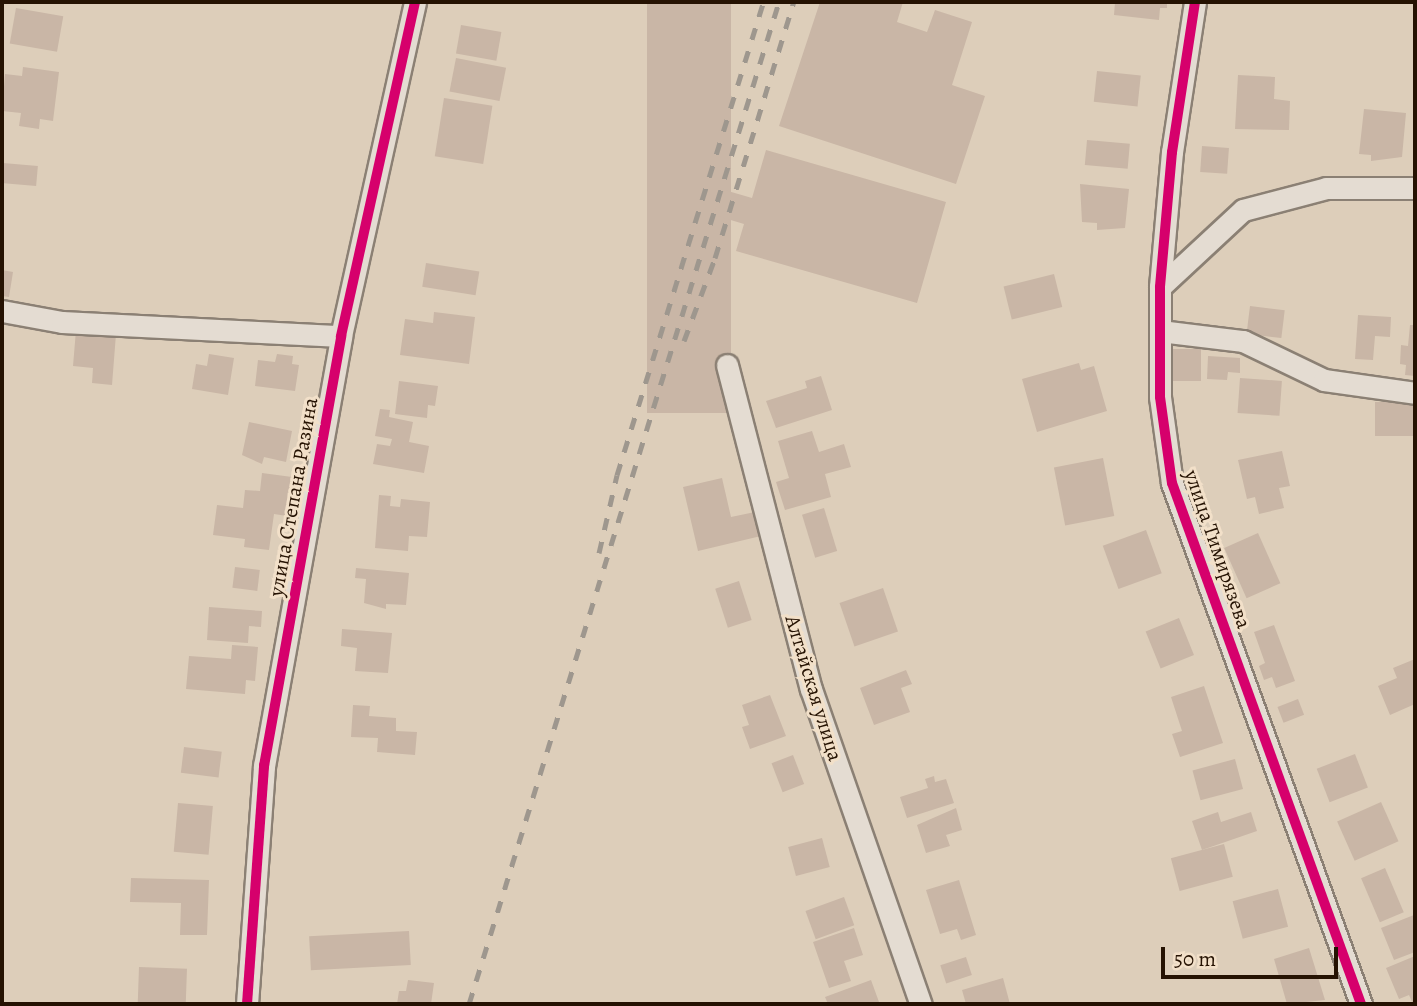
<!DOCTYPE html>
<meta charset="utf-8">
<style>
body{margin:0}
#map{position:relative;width:1417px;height:1006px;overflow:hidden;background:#ddceba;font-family:Alegreya,serif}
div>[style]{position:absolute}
.building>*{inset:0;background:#c9b6a6;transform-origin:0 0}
.roads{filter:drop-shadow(2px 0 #8b8074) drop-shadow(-2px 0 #8b8074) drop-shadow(0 2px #8b8074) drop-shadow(0 -2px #8b8074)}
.minor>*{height:21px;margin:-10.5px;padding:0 10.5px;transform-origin:10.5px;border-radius:10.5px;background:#e4dcd2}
.rail>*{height:5px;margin-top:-2.5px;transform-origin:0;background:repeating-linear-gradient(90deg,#9e978e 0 12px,transparent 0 24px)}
.cycleway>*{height:10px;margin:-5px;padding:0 5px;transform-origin:5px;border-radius:5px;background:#d6006c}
span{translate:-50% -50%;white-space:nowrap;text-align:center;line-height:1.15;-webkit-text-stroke:6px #f2e0c9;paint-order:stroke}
.street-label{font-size:21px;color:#251202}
.frame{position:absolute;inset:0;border:4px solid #251202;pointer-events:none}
.scale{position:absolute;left:1161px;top:947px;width:177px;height:32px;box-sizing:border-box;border:4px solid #251202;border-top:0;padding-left:9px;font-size:21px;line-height:24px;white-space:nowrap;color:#251202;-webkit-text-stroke:5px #f2e0c9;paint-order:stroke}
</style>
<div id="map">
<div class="building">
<div style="left:647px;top:2px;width:84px;height:411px"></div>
<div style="clip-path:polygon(820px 2px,903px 2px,897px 22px,927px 32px,935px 10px,972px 22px,952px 85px,985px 96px,956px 184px,779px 126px)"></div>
<div style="clip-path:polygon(1115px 2px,1167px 2px,1167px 8px,1160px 8px,1159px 20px,1114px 15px)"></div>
<div style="left:16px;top:8px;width:48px;height:36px;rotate:10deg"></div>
<div style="left:461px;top:25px;width:41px;height:29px;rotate:10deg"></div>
<div style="left:456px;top:58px;width:51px;height:34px;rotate:11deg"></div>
<div style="clip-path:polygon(23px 67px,59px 72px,53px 121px,40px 119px,39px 129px,19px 126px,21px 113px,2px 111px,5px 74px,22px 76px)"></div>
<div style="left:1097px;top:71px;width:44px;height:31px;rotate:6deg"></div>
<div style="clip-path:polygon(1238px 75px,1275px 77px,1274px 99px,1290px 101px,1289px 130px,1235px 129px)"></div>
<div style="left:444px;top:98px;width:49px;height:59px;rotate:9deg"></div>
<div style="clip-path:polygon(1364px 109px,1406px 113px,1402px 157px,1371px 161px,1371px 155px,1359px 154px)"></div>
<div style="left:1087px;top:140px;width:43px;height:25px;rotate:5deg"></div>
<div style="left:1202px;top:146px;width:27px;height:26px;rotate:4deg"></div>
<div style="clip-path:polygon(766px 150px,946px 202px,917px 303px,736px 251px,744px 224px,714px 215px,721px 189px,752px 198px)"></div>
<div style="left:3px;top:163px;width:35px;height:20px;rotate:5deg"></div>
<div style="clip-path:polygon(1080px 184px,1129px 189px,1125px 228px,1097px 230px,1097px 223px,1082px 222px)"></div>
<div style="left:426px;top:263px;width:54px;height:24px;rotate:9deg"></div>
<div style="clip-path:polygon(2px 270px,13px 272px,9px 297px,2px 296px)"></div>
<div style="left:1054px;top:274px;width:34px;height:52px;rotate:76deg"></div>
<div style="left:1250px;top:306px;width:35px;height:28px;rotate:7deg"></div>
<div style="clip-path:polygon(434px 312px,475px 317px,469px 364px,400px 355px,405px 319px,433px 323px)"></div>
<div style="clip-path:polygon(1358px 315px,1391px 317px,1390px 337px,1375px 336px,1373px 360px,1355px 359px)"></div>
<div style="clip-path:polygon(1410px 325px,1415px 325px,1415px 376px,1405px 375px,1406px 365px,1400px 364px,1401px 345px,1408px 346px)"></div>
<div style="clip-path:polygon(76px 330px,116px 334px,112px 385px,92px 383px,93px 368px,73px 366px)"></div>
<div style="left:1172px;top:349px;width:29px;height:32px"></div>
<div style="clip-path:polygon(209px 354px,234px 358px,228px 395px,192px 389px,196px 364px,207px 366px)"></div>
<div style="clip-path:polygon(277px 354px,293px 356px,292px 364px,299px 365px,295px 391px,255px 386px,258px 360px,275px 362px)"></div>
<div style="clip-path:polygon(1208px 356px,1240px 358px,1240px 373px,1228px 372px,1227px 380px,1207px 379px)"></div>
<div style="clip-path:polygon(1079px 363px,1081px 370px,1094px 366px,1107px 411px,1037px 432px,1022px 379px)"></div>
<div style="clip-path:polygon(821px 376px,832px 410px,776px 428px,766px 401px,807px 388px,805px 381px)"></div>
<div style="left:1240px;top:378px;width:42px;height:35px;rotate:4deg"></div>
<div style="clip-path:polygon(399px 381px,438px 386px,435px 406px,428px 405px,427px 418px,395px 414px)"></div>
<div style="clip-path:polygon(1415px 397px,1415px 436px,1375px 436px,1375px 402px,1408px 402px)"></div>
<div style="clip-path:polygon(380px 409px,390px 410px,389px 417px,413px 422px,409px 442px,429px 446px,424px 473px,373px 464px,377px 444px,390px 446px,392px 439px,375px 436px)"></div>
<div style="clip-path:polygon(249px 422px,292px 431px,286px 462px,264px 457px,262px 464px,242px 455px)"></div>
<div style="clip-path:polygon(812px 431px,819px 452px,844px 444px,851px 467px,825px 474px,831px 497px,785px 510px,776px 482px,789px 478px,778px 441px)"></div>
<div style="clip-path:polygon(1282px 451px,1290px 486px,1279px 488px,1284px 508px,1259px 514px,1255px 497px,1247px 499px,1238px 460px)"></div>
<div style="left:1103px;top:458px;width:59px;height:50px;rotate:79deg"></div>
<div style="clip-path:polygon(262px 473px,292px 477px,287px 516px,274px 514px,269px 550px,244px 547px,245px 539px,213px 535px,217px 505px,243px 508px,245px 490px,260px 491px)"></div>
<div style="clip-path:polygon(722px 478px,731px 517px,755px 512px,761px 536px,698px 551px,683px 487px)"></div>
<div style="clip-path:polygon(379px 495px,391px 496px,390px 506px,400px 507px,401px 499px,430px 502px,427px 537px,409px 536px,408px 551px,375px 548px)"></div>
<div style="left:824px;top:508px;width:45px;height:23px;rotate:73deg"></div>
<div style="left:1146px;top:530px;width:46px;height:46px;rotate:70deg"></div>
<div style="left:1258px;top:533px;width:55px;height:37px;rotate:66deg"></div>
<div style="left:235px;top:567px;width:25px;height:21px;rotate:7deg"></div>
<div style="clip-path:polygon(356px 568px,409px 573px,406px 605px,386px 604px,386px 609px,364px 603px,366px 579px,355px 578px)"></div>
<div style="left:739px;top:581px;width:41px;height:25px;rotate:72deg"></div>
<div style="left:883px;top:588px;width:46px;height:46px;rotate:71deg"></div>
<div style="clip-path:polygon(209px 607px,262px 611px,261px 627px,249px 626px,248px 643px,207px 640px)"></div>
<div style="left:1179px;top:618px;width:40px;height:36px;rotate:68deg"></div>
<div style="clip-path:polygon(1274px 625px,1295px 681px,1276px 688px,1272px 677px,1264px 680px,1259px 666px,1265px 663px,1254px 632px)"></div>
<div style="clip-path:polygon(342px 629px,392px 633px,388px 673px,355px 671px,357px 648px,341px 646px)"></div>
<div style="clip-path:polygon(232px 645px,258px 647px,255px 681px,246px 680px,245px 694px,186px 689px,189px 656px,231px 659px)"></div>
<div style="clip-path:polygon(1415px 659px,1415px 704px,1390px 715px,1378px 686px,1397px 678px,1393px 668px)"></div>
<div style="clip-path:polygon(906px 670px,912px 684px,901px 688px,910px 712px,874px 725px,860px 688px)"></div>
<div style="clip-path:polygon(1204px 686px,1223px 743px,1180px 757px,1172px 734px,1182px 731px,1171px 697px)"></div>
<div style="clip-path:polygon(770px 695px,786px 736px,750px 749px,742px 727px,749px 725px,742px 705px)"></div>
<div style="left:1298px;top:699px;width:17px;height:22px;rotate:69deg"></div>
<div style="clip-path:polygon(353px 705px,370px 706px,369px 716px,396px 718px,396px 731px,417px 732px,415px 755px,377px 752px,378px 738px,351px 737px)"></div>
<div style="left:184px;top:747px;width:38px;height:26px;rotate:7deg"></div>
<div style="left:1355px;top:754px;width:36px;height:41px;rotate:69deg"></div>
<div style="left:793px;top:755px;width:31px;height:23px;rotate:69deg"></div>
<div style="left:1235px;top:759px;width:31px;height:44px;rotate:75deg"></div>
<div style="clip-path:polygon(934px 776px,935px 782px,946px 779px,954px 803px,907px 818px,900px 797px,928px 788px,925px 779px)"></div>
<div style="left:1381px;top:802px;width:43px;height:48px;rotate:66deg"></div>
<div style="left:178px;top:803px;width:35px;height:49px;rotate:5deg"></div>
<div style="clip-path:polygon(956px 808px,962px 830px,946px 835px,950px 846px,926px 853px,917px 825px)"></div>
<div style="clip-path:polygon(1218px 812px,1221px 822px,1251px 812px,1257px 831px,1202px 850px,1192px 821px)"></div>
<div style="left:822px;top:838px;width:30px;height:35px;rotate:75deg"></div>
<div style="left:1224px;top:844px;width:34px;height:55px;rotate:75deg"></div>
<div style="left:1385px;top:868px;width:48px;height:26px;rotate:67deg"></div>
<div style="clip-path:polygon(131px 878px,209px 880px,207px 935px,180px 935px,181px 903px,130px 902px)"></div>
<div style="clip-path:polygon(959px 880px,976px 935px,961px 940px,957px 929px,940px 934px,926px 890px)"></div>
<div style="left:1278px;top:889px;width:39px;height:47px;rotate:75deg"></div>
<div style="left:844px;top:897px;width:30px;height:41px;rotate:70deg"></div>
<div style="clip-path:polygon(1414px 915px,1415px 952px,1394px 960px,1381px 928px)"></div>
<div style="clip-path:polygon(854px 928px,863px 955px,844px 961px,851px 981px,829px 988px,813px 942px)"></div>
<div style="left:409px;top:931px;width:34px;height:100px;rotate:87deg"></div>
<div style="clip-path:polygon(1309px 948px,1325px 1000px,1287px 1004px,1274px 959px)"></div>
<div style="clip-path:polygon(1415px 956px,1415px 1004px,1413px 1004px,1409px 995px,1399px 999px,1386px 968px)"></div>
<div style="left:966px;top:957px;width:19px;height:27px;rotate:72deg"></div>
<div style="left:139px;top:967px;width:48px;height:37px;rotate:2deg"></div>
<div style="clip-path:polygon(1003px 978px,1010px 1004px,966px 1004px,962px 990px)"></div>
<div style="clip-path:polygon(408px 980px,434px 983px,431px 1004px,397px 1004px,399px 991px,406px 991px)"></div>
<div style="clip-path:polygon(871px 980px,879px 1002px,828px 1004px,825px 997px)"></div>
</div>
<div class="roads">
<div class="minor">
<div style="left:1195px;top:2px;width:152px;rotate:98.7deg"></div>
<div style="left:1172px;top:152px;width:136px;rotate:95.1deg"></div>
<div style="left:1160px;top:287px;width:110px;rotate:90deg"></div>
<div style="left:1160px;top:397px;width:87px;rotate:82.1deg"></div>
<div style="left:1172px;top:483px;width:554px;rotate:70.06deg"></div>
<div style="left:1160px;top:287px;width:113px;rotate:-42.9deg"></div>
<div style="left:1243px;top:210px;width:86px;rotate:-14.8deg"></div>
<div style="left:1326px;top:188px;width:89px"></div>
<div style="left:2px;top:311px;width:61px;rotate:10.4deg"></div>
<div style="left:62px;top:322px;width:279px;rotate:2.9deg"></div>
<div style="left:1160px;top:331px;width:84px;rotate:6.9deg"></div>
<div style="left:1243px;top:341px;width:90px;rotate:25.7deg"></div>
<div style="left:1324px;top:380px;width:92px;rotate:8.1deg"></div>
<div style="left:727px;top:365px;width:335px;rotate:75.5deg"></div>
<div style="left:811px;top:689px;width:334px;rotate:70.8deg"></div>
<div style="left:247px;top:1004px;width:239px;rotate:-85.9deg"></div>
<div style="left:264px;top:766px;width:437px;rotate:-79.8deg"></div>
<div style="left:341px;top:336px;width:342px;rotate:-77.5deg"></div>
</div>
</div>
<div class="rail">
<div style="left:684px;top:341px;width:89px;rotate:-69.5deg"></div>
<div style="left:715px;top:258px;width:268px;rotate:-72.9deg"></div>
<div style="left:599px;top:553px;width:80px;rotate:-77deg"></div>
<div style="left:617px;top:475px;width:495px;rotate:-72.8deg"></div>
<div style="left:469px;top:1004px;width:1049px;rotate:-72.81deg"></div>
</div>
<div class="cycleway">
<div style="left:1195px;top:2px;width:152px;rotate:98.7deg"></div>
<div style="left:1172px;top:152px;width:136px;rotate:95.1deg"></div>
<div style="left:1160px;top:287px;width:110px;rotate:90deg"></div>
<div style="left:1160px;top:397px;width:87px;rotate:82.1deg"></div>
<div style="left:1172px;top:483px;width:554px;rotate:70.06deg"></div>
<div style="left:247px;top:1004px;width:239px;rotate:-85.9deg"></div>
<div style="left:264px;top:766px;width:437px;rotate:-79.8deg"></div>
<div style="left:341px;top:336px;width:342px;rotate:-77.5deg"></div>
</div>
<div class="street-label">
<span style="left:293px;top:497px;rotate:-80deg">улица Степана Разина</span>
<span style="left:1218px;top:549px;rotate:71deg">улица Тимирязева</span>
<span style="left:814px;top:688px;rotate:73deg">Алтайская улица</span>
</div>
<div class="frame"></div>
<div class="scale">50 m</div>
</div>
